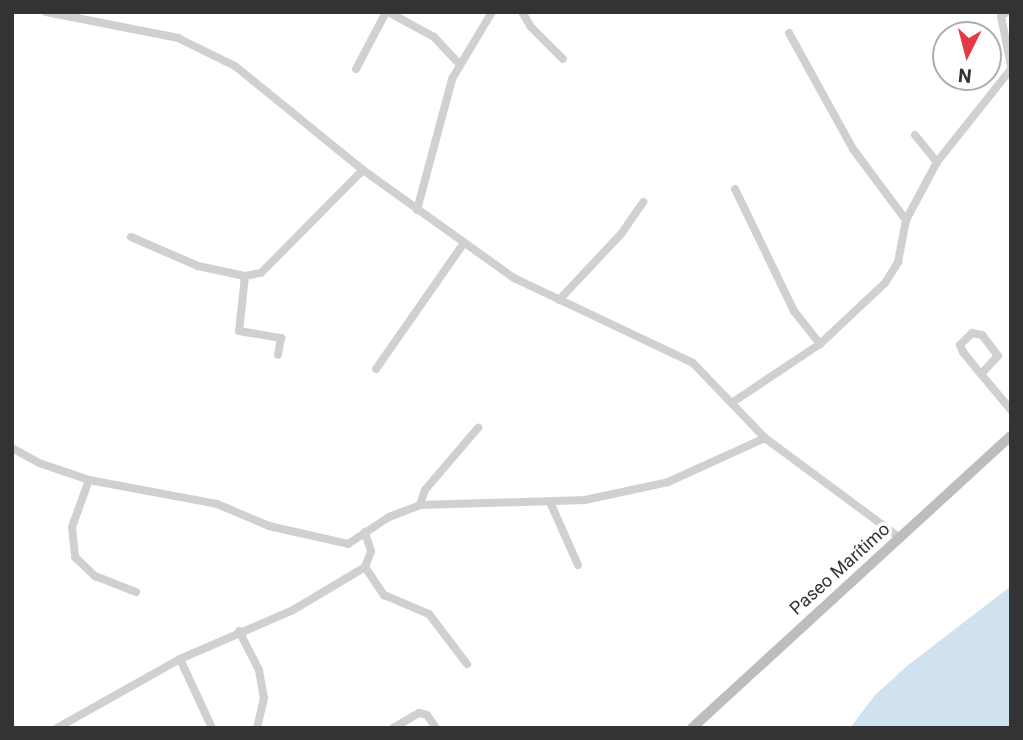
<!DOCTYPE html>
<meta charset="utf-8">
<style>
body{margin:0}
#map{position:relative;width:1023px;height:740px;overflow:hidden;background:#fff;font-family:Roboto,sans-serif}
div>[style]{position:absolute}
.water>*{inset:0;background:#cfe2ee}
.street>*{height:8px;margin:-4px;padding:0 4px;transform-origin:4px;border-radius:4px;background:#d0d0d0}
.secondary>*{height:10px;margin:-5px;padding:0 5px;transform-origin:5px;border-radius:5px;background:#bdbdbd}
span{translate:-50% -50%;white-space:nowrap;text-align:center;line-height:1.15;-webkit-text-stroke:7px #fff;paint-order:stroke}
.street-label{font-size:18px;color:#333}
.frame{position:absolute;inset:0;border:14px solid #333;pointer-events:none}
.north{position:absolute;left:932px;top:21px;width:70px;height:70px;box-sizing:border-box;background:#fff;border:2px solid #adadad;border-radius:50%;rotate:186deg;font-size:19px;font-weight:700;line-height:28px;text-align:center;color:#333}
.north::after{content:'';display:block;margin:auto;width:24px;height:32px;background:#e63946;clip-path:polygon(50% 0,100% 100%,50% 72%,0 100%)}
</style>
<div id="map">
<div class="water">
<div style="clip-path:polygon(1011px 586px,1011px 728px,850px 728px,875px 695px,907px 666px)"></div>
</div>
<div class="street">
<div style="left:46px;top:12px;width:135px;rotate:11.1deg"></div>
<div style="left:178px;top:38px;width:64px;rotate:26.2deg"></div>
<div style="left:235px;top:66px;width:165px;rotate:39.1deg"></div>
<div style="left:363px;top:170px;width:186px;rotate:35.6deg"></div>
<div style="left:514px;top:278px;width:198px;rotate:25.4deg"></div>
<div style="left:693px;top:363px;width:104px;rotate:46.2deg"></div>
<div style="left:765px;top:438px;width:168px;rotate:36.5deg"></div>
<div style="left:388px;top:12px;width:52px;rotate:28.5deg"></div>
<div style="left:434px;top:37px;width:35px;rotate:47deg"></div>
<div style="left:522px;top:12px;width:17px;rotate:59deg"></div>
<div style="left:531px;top:27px;width:45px;rotate:45deg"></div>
<div style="left:1007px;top:12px;width:7px;rotate:146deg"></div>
<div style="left:1001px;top:16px;width:51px;rotate:78.7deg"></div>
<div style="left:789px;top:33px;width:132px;rotate:61.1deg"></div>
<div style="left:853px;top:149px;width:89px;rotate:53.3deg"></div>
<div style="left:356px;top:69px;width:64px;rotate:-62.2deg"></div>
<div style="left:915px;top:135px;width:35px;rotate:51deg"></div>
<div style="left:735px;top:189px;width:136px;rotate:64.2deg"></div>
<div style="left:794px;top:311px;width:42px;rotate:51.8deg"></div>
<div style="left:417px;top:210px;width:136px;rotate:-75deg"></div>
<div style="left:452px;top:79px;width:78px;rotate:-59.2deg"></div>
<div style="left:131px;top:237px;width:73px;rotate:23.4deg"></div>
<div style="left:198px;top:266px;width:48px;rotate:12deg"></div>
<div style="left:245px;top:276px;width:16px;rotate:-11deg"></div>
<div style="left:261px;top:273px;width:145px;rotate:-45.3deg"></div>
<div style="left:245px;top:276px;width:55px;rotate:96.2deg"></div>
<div style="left:239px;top:331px;width:43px;rotate:9.5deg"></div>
<div style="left:281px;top:338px;width:17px;rotate:100deg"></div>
<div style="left:559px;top:300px;width:91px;rotate:-46.8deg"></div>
<div style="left:621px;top:234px;width:39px;rotate:-55deg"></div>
<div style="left:376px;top:369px;width:154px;rotate:-55.1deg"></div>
<div style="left:981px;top:374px;width:25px;rotate:-47deg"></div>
<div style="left:998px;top:356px;width:26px;rotate:-127deg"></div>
<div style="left:982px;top:335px;width:10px;rotate:-169deg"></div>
<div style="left:972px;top:333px;width:17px;rotate:135deg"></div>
<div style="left:960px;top:345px;width:8px;rotate:67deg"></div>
<div style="left:963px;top:352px;width:28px;rotate:51deg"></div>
<div style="left:981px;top:374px;width:47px;rotate:50.2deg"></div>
<div style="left:733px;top:402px;width:105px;rotate:-33.7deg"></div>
<div style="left:820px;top:344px;width:89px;rotate:-43.2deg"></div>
<div style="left:885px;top:283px;width:25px;rotate:-58deg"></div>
<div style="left:898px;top:262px;width:43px;rotate:-79.2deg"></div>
<div style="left:906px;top:220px;width:66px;rotate:-61.9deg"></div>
<div style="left:937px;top:162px;width:119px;rotate:-51.5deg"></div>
<div style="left:12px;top:448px;width:31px;rotate:29deg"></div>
<div style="left:39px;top:463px;width:53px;rotate:18.8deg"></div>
<div style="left:89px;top:480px;width:130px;rotate:10.6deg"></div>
<div style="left:217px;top:504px;width:56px;rotate:22.9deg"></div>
<div style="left:269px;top:526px;width:81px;rotate:12.8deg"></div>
<div style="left:348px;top:544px;width:49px;rotate:-33.4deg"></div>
<div style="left:389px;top:517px;width:33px;rotate:-21deg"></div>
<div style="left:420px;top:505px;width:165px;rotate:-1.7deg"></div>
<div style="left:585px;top:500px;width:85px;rotate:-12.2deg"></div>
<div style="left:668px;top:482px;width:107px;rotate:-24.4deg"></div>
<div style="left:89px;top:480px;width:50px;rotate:109.9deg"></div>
<div style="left:72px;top:527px;width:30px;rotate:84deg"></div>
<div style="left:75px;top:557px;width:28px;rotate:44deg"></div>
<div style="left:95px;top:576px;width:44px;rotate:21.3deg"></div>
<div style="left:550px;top:502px;width:69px;rotate:66deg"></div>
<div style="left:420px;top:505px;width:16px;rotate:-72deg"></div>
<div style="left:425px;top:490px;width:82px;rotate:-49.5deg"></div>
<div style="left:365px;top:567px;width:34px;rotate:56deg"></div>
<div style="left:384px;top:595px;width:49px;rotate:22.9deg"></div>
<div style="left:429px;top:614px;width:63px;rotate:52.8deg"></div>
<div style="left:239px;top:631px;width:44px;rotate:62.9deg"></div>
<div style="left:259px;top:670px;width:28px;rotate:80deg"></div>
<div style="left:264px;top:698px;width:31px;rotate:103deg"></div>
<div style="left:180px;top:659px;width:76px;rotate:65.1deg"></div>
<div style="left:57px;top:728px;width:141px;rotate:-29.3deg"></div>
<div style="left:180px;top:659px;width:123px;rotate:-23.4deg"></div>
<div style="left:293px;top:610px;width:84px;rotate:-30.8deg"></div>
<div style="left:365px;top:567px;width:17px;rotate:-69deg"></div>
<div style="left:371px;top:551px;width:20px;rotate:-108deg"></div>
<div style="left:393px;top:728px;width:30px;rotate:-30deg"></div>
<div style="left:419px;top:713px;width:8px;rotate:14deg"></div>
<div style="left:427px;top:715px;width:16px;rotate:55deg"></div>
</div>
<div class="secondary">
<div style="left:692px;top:728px;width:432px;rotate:-42.5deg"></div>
</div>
<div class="street-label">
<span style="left:840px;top:569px;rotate:-42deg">Paseo Marítimo</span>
</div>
<div class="frame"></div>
<div class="north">N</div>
</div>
